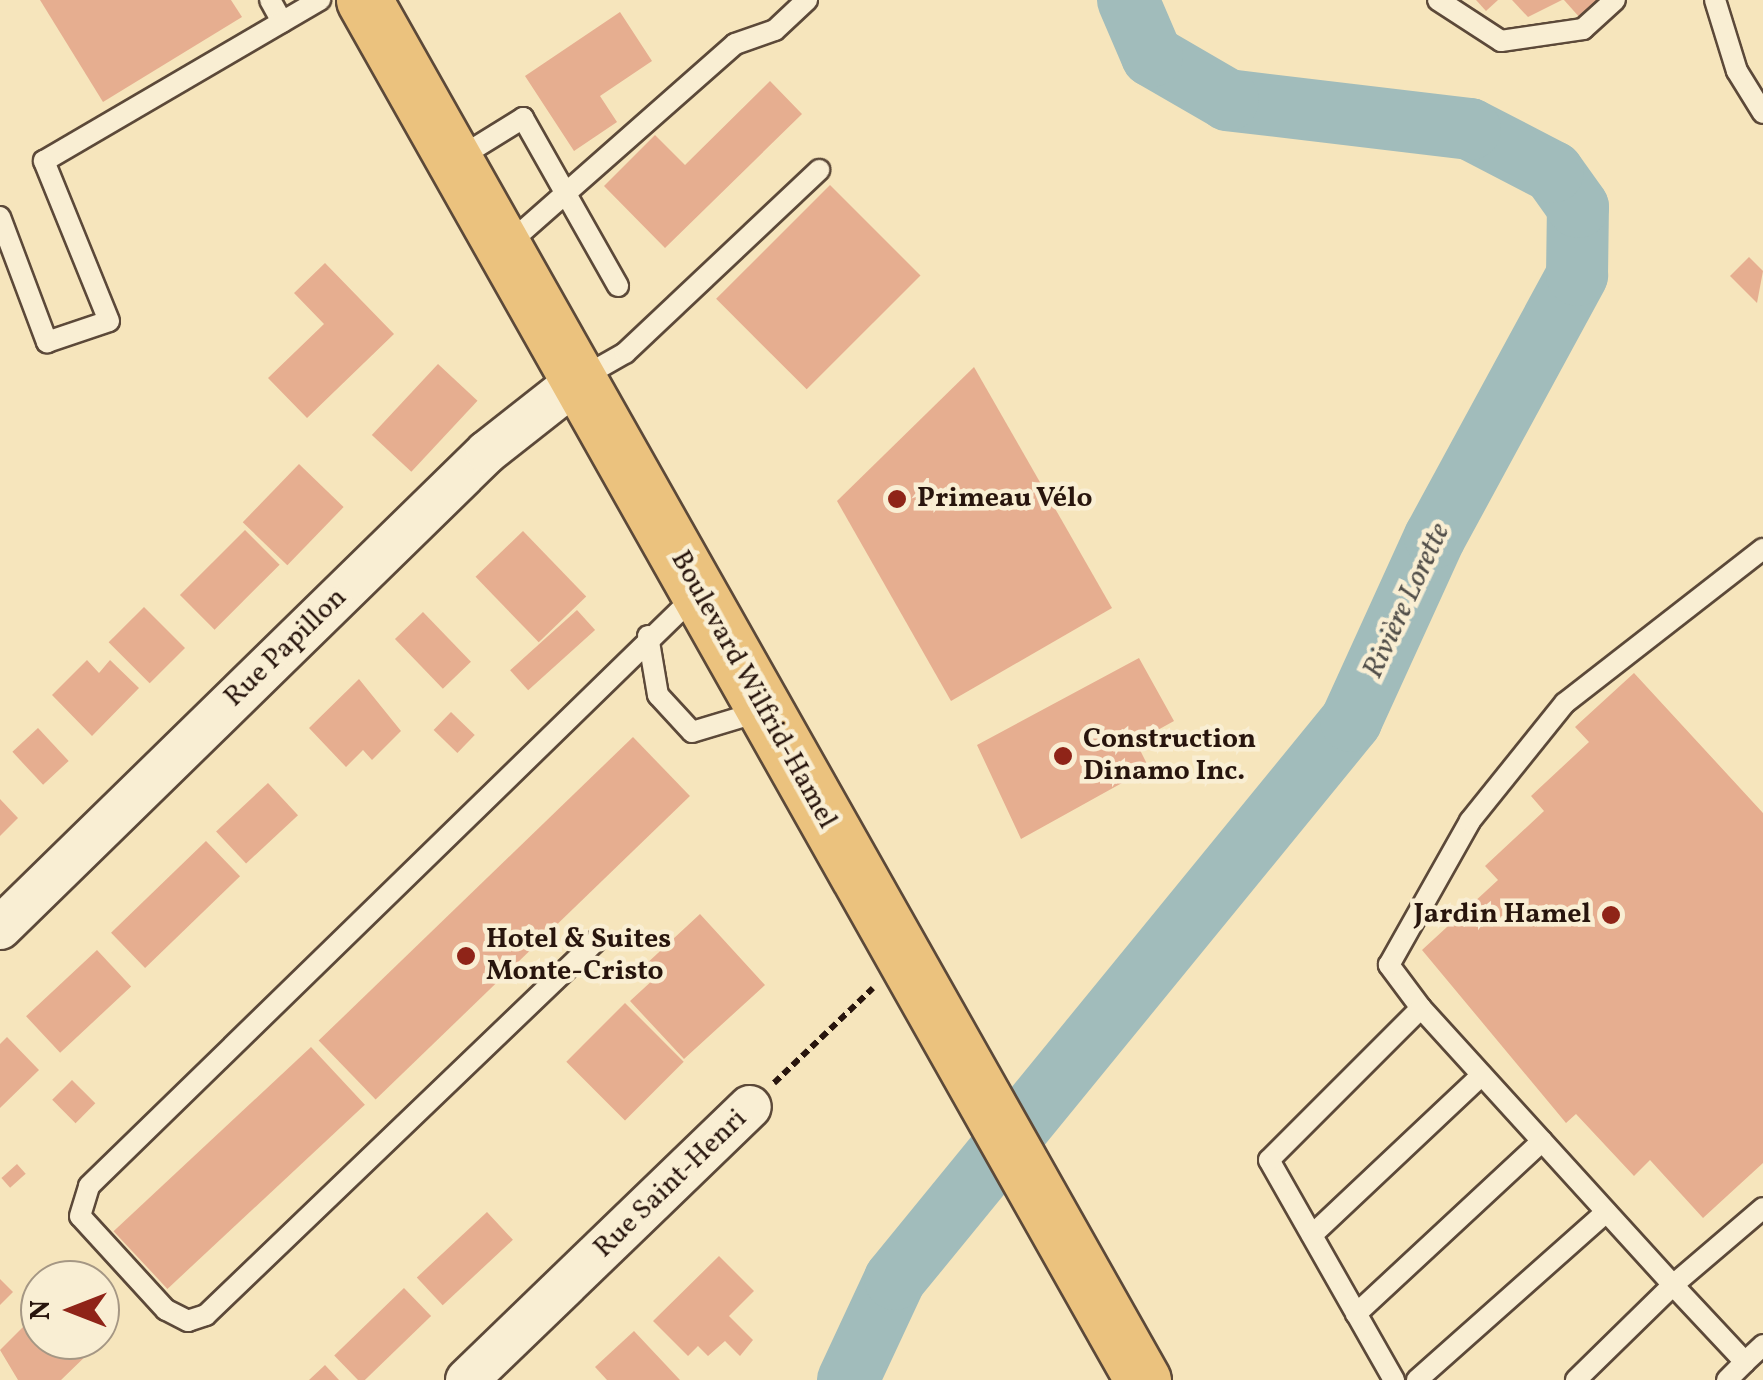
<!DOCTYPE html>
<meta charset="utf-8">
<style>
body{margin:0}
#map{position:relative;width:1763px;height:1380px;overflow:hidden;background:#f6e5bc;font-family:Vollkorn,serif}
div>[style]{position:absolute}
.river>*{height:62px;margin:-31px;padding:0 31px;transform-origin:31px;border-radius:31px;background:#a1bcbb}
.building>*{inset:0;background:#e6ae90;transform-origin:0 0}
.path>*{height:6px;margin-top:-3px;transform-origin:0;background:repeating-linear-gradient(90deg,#28150d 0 8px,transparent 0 13px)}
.roads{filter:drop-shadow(2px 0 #5c4939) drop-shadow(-2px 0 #5c4939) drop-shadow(0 2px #5c4939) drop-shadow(0 -2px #5c4939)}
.lane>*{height:20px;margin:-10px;padding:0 10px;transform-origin:10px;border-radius:10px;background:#f9eed3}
.street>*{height:42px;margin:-21px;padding:0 21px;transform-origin:21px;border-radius:21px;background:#f9eed3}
.primary>*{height:55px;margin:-27.5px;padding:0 27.5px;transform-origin:27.5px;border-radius:27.5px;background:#ebc27e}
.dots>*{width:28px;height:28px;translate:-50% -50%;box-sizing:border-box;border:5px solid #f9eed3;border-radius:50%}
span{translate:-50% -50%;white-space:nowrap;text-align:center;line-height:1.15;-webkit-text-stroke:9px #f9eed3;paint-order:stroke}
.poi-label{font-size:28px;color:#28150d;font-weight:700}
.left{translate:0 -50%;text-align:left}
.right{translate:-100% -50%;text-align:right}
.street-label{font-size:28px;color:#28150d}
.water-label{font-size:30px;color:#524f4a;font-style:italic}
.north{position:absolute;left:20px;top:1260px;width:100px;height:100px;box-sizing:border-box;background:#f9eed3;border:2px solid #a59784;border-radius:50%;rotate:270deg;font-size:28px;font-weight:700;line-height:40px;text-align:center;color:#28150d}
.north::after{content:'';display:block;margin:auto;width:35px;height:45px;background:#8f2418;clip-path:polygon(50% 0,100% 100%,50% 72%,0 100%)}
</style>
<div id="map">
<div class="river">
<div style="left:848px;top:1380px;width:111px;rotate:-65deg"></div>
<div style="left:895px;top:1279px;width:721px;rotate:-50.74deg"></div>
<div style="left:1351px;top:721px;width:202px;rotate:-65.5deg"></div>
<div style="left:1435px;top:537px;width:298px;rotate:-61.5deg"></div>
<div style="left:1577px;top:275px;width:68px;rotate:-89.2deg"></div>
<div style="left:1578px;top:207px;width:43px;rotate:-125.5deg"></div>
<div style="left:1553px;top:172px;width:93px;rotate:-152.6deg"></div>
<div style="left:1470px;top:129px;width:244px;rotate:-173.2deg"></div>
<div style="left:1228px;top:100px;width:88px;rotate:-149.9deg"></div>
<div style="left:1152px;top:56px;width:61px;rotate:-113.2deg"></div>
</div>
<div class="building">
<div style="clip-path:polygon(40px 0,231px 0,242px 17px,103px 102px)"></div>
<div style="clip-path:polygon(1476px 0,1498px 0,1486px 11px)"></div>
<div style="clip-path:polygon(1512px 0,1562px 0,1528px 17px)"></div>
<div style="clip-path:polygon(1564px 0,1602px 0,1581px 19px)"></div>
<div style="clip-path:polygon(620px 12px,652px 61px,600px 96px,617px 122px,574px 151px,525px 76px)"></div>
<div style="clip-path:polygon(770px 81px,802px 114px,665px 248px,604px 186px,655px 135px,685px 165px)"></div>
<div style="left:830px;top:185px;width:128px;height:161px;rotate:45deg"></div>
<div style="clip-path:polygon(1749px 257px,1763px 271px,1757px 303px,1730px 276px)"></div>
<div style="clip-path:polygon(325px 263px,394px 334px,307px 418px,268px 378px,324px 324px,294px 293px)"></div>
<div style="left:438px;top:364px;width:54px;height:97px;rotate:43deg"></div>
<div style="clip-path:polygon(974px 367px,1112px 608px,951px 701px,837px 501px)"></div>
<div style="left:299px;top:464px;width:62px;height:81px;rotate:44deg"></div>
<div style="left:245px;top:530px;width:49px;height:92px;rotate:45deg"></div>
<div style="left:523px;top:531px;width:91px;height:66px;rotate:46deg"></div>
<div style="left:144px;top:607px;width:58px;height:50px;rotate:45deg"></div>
<div style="left:577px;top:610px;width:27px;height:90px;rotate:48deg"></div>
<div style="left:423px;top:612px;width:69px;height:39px;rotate:46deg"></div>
<div style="clip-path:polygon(1139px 658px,1174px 721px,1136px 742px,1149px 768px,1021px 839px,977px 745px)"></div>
<div style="clip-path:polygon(87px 660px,99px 673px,110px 660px,139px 688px,92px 736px,52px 695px)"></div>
<div style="clip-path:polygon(1634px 673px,1763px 813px,1763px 1163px,1703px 1218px,1650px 1160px,1634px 1176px,1576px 1114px,1566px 1123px,1422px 950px,1498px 880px,1485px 866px,1544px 811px,1531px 796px,1589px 742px,1575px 727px)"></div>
<div style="clip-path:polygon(359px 679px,401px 731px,372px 760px,363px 750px,346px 767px,309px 728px)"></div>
<div style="left:451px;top:712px;width:33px;height:25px;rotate:44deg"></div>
<div style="left:38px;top:728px;width:45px;height:35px;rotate:47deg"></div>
<div style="left:633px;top:737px;width:82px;height:437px;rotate:46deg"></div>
<div style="left:268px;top:783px;width:44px;height:71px;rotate:47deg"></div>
<div style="clip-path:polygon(0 799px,18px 818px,0 836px)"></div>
<div style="left:206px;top:841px;width:49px;height:132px;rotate:46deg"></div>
<div style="clip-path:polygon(700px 914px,765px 985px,684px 1059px,630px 1001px,655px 978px,644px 966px)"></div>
<div style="left:97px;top:950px;width:50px;height:97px;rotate:47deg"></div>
<div style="left:625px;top:1003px;width:83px;height:83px;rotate:45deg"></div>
<div style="clip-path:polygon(7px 1037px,39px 1070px,0 1108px,0 1044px)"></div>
<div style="left:311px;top:1047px;width:79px;height:270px;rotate:47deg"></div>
<div style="left:72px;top:1080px;width:33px;height:28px;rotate:45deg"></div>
<div style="left:17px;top:1164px;width:13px;height:21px;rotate:48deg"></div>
<div style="left:487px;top:1212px;width:38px;height:96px;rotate:47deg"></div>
<div style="clip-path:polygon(719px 1256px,754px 1291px,729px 1316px,753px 1340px,740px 1356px,725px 1341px,708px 1356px,698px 1346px,688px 1356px,653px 1321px)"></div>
<div style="clip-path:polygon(0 1279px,13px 1292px,0 1305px)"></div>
<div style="left:404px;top:1288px;width:39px;height:97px;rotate:46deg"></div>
<div style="clip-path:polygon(40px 1310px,40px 1340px,82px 1340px,92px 1350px,61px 1380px,18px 1380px,0 1350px)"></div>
<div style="clip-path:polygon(634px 1331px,680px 1380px,607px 1380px,595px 1367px)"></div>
<div style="clip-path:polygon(325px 1365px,339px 1380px,309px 1380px)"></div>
</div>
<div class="path">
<div style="left:774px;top:1083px;width:137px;rotate:-43.8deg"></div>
</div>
<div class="roads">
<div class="lane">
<div style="left:270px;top:0;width:25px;rotate:61deg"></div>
<div style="left:1438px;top:0;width:75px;rotate:33.1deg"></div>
<div style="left:1501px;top:41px;width:83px;rotate:-8.3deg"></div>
<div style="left:1583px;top:29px;width:43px;rotate:-42.2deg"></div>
<div style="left:1715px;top:0;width:74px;rotate:72.8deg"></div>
<div style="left:1737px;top:71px;width:49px;rotate:58.2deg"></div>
<div style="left:457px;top:159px;width:78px;rotate:-31.8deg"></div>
<div style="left:523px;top:118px;width:193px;rotate:60.5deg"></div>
<div style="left:0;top:217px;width:134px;rotate:69.4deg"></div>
<div style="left:47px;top:342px;width:65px;rotate:-18.7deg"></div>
<div style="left:109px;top:321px;width:173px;rotate:-112.1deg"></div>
<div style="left:44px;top:161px;width:320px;rotate:-30.3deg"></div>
<div style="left:507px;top:245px;width:304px;rotate:-41.4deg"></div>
<div style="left:735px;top:44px;width:42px;rotate:-19.3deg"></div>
<div style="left:775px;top:30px;width:44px;rotate:-43.2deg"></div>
<div style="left:581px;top:378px;width:51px;rotate:-29.6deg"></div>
<div style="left:625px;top:353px;width:267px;rotate:-43.3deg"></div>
<div style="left:648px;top:636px;width:60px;rotate:80.4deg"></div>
<div style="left:658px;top:695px;width:50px;rotate:47.4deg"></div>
<div style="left:692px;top:732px;width:73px;rotate:-16.7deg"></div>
<div style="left:597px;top:940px;width:542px;rotate:136.2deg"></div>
<div style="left:206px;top:1315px;width:19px;rotate:162deg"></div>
<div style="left:188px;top:1321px;width:25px;rotate:-153deg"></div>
<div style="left:166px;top:1310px;width:127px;rotate:-132.5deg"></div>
<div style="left:80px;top:1216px;width:31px;rotate:-73deg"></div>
<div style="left:89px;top:1186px;width:849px;rotate:-44.24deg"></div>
<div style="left:1421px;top:1008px;width:54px;rotate:-126.7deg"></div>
<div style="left:1389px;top:965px;width:165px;rotate:-60.6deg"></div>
<div style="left:1470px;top:821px;width:151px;rotate:-51.2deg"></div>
<div style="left:1565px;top:703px;width:251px;rotate:-37.9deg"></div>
<div style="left:1312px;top:1235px;width:233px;rotate:-43.3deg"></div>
<div style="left:1356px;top:1314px;width:254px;rotate:-42.9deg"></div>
<div style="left:1745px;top:1362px;width:25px;rotate:-43deg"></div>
<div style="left:1394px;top:1380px;width:253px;rotate:-119.6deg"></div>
<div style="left:1269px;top:1160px;width:215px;rotate:-45deg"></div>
<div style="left:1421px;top:1008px;width:374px;rotate:47.7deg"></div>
<div style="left:1673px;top:1285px;width:136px;rotate:135.6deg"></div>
<div style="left:1417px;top:1380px;width:253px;rotate:-41.6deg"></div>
<div style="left:1727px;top:1380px;width:25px;rotate:-45deg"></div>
<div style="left:1745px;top:1362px;width:105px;rotate:-133.1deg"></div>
<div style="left:1673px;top:1285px;width:118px;rotate:-40.5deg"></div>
</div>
<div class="street">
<div style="left:0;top:928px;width:681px;rotate:-44.35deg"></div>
<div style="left:487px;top:452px;width:120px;rotate:-38.2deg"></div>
<div style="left:467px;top:1380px;width:393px;rotate:-44deg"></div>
</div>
<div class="primary">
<div style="left:364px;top:0;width:1585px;rotate:60.56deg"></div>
</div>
</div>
<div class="dots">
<div style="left:897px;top:499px;background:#8f2418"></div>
<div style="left:1063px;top:756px;background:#8f2418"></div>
<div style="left:1611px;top:915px;background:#8f2418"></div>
<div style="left:466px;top:956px;background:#8f2418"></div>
</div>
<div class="poi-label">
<span class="left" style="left:917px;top:499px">Primeau Vélo</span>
<span class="left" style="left:1083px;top:756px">Construction<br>Dinamo Inc.</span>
<span class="right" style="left:1591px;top:915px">Jardin Hamel</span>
<span class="left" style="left:486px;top:956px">Hotel &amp; Suites<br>Monte-Cristo</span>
</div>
<div class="street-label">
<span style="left:286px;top:648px;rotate:-44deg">Rue Papillon</span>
<span style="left:753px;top:690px;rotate:61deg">Boulevard Wilfrid-Hamel</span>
<span style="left:671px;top:1184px;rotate:-44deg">Rue Saint-Henri</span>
</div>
<div class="water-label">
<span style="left:1407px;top:601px;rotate:-65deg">Rivière Lorette</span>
</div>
<div class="north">N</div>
</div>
